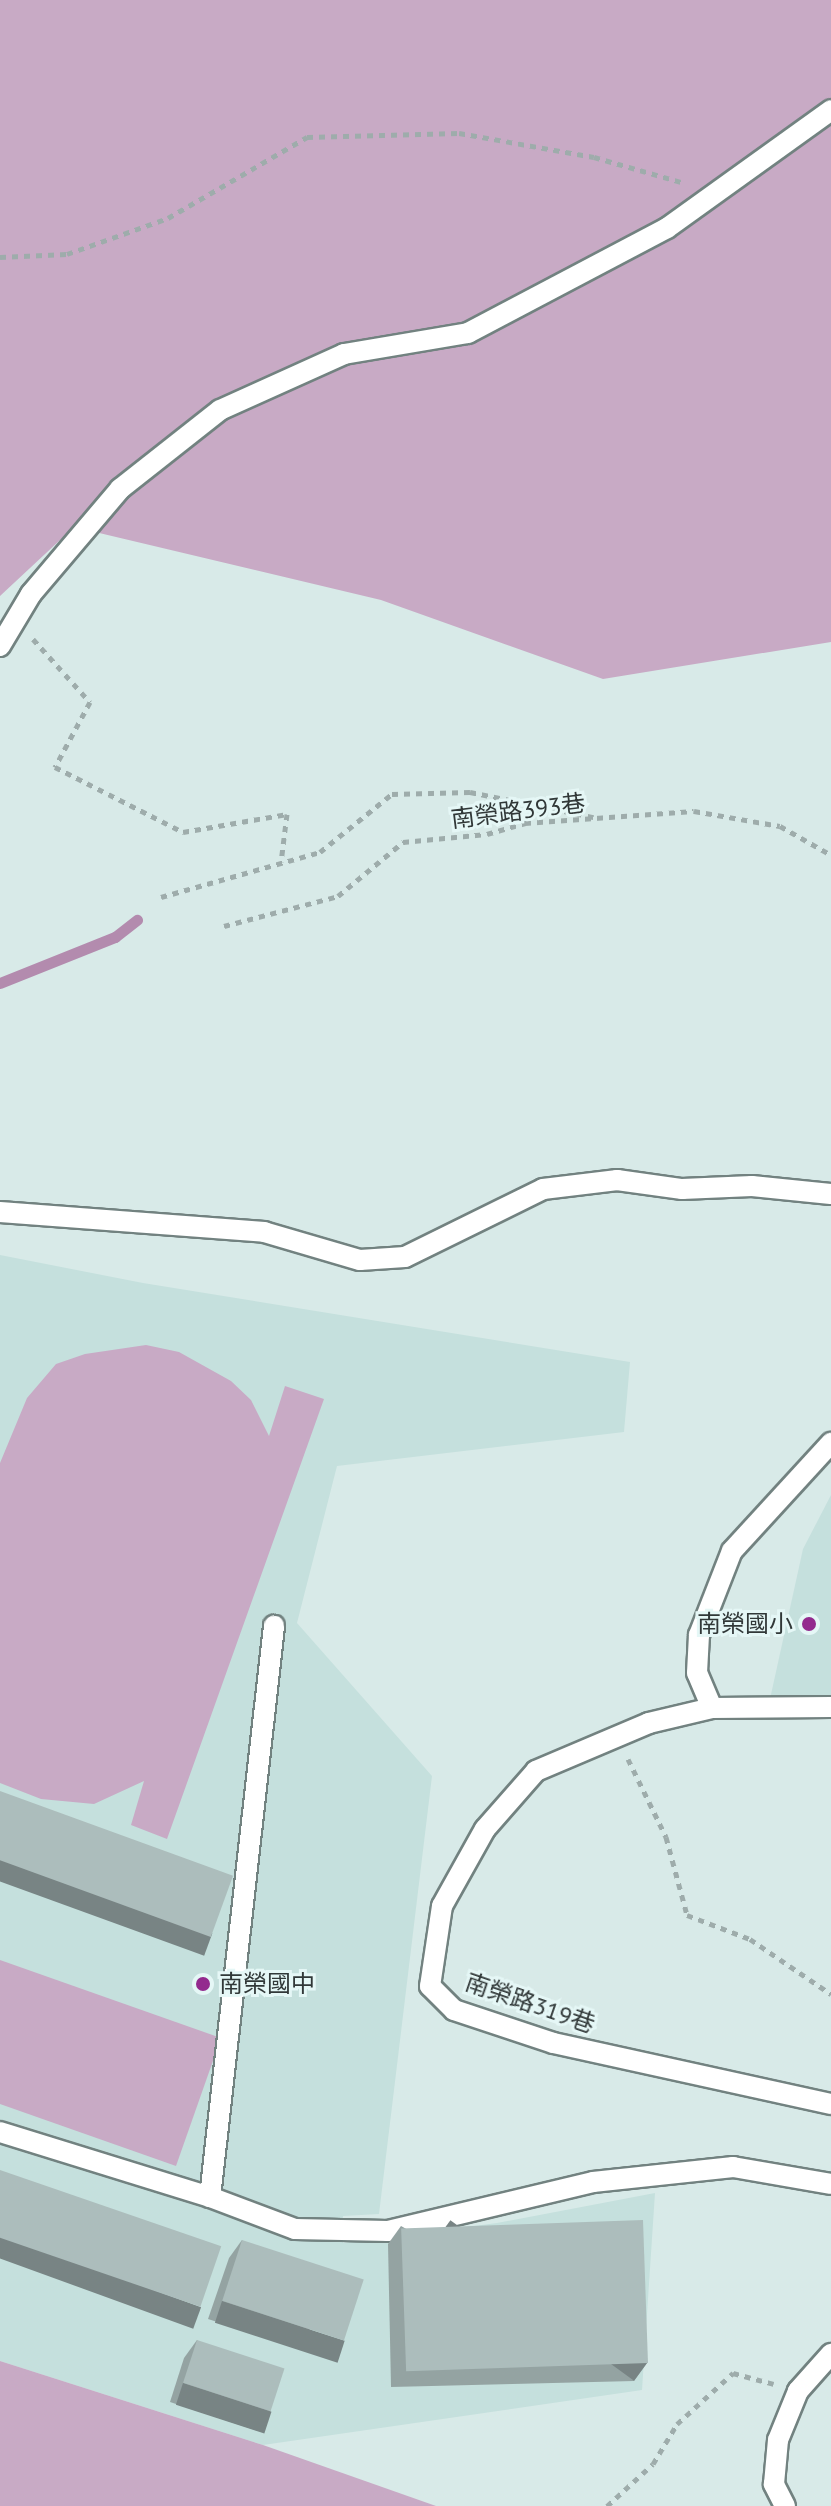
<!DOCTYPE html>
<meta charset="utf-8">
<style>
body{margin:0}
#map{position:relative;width:831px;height:2506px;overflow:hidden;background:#d8eae8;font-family:"PT Sans","Noto Sans TC",sans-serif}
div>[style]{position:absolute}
.built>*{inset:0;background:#c5e0dd}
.green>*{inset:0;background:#c8aac5}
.stream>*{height:11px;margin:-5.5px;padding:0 5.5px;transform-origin:5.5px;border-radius:5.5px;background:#b38bae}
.path>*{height:5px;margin-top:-2.5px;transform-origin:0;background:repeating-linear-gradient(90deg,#9eacab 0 6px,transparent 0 12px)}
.roads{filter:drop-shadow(2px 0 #728280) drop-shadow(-2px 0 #728280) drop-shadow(0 2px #728280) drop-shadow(0 -2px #728280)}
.service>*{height:20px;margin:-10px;padding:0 10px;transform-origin:10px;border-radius:10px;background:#fff}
.wall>*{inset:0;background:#94a3a2}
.shaded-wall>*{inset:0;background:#788484;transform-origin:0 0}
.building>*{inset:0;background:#acbdbc;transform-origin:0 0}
.dots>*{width:22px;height:22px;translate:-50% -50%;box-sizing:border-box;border:4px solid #e5f7f6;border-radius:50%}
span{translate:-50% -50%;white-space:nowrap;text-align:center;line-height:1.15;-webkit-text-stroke:6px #e5f7f6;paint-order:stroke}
.street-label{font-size:24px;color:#313838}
.poi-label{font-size:24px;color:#313838}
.right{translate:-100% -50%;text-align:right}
.left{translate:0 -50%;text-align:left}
</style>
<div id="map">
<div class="built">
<div style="clip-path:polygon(0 1255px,143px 1283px,630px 1362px,624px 1432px,337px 1466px,297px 1623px,432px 1776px,379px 2214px,343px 2216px,343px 2243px,497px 2223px,655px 2193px,642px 2390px,263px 2445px,0 2361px)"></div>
<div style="clip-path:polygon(831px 1495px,831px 1698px,770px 1699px,803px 1549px)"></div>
</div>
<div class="green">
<div style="clip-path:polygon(0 0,831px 0,831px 642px,603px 679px,381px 600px,74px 527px,0 596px)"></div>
<div style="clip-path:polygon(146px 1345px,179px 1352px,231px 1381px,251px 1400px,269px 1436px,285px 1386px,324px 1399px,167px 1839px,131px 1825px,144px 1781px,94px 1804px,41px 1799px,0 1783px,0 1463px,27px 1398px,56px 1364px,85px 1354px)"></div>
<div style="clip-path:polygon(0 1960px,221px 2038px,176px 2166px,0 2104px)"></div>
<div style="clip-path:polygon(0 2361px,263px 2445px,436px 2506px,0 2506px)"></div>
</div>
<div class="stream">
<div style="left:0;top:983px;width:124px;rotate:-21.8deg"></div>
<div style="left:115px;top:937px;width:28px;rotate:-38deg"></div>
</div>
<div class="path">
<div style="left:0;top:257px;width:67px;rotate:-2.6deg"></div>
<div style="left:67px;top:254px;width:107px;rotate:-19.6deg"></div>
<div style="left:168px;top:218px;width:161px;rotate:-30.2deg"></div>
<div style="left:307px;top:137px;width:152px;rotate:-1.5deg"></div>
<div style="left:459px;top:133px;width:137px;rotate:10.1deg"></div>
<div style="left:594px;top:157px;width:91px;rotate:16deg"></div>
<div style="left:33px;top:639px;width:85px;rotate:47.9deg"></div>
<div style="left:90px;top:702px;width:74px;rotate:118.3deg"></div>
<div style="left:55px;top:767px;width:144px;rotate:26.9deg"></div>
<div style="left:183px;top:832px;width:106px;rotate:-9.8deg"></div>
<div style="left:287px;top:814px;width:48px;rotate:97.1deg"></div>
<div style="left:161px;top:897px;width:165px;rotate:-15.8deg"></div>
<div style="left:320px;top:852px;width:92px;rotate:-38.9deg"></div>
<div style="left:392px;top:794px;width:78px;rotate:-1.5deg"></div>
<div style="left:470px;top:792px;width:126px;rotate:11.5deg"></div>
<div style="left:224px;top:926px;width:118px;rotate:-14.7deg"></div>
<div style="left:338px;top:896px;width:85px;rotate:-39.7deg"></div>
<div style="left:403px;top:842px;width:84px;rotate:-5.4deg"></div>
<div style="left:487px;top:834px;width:40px;rotate:-16deg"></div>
<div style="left:525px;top:823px;width:169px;rotate:-4.1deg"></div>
<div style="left:694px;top:811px;width:87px;rotate:9.9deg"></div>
<div style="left:780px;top:826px;width:59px;rotate:29.6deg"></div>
<div style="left:628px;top:1759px;width:87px;rotate:64deg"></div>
<div style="left:666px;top:1837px;width:81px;rotate:74.9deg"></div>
<div style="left:687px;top:1915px;width:67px;rotate:20.9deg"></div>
<div style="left:750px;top:1939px;width:98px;rotate:34.2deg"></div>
<div style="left:607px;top:2506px;width:62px;rotate:-42.4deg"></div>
<div style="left:653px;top:2464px;width:47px;rotate:-59deg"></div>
<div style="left:677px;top:2424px;width:76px;rotate:-42.3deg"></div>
<div style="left:733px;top:2373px;width:42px;rotate:15deg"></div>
</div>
<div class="roads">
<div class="service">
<div style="left:0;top:646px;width:61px;rotate:-59.2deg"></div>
<div style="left:31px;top:594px;width:138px;rotate:-49.7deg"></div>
<div style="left:120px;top:489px;width:127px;rotate:-38.3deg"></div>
<div style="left:220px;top:410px;width:136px;rotate:-24.3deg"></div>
<div style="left:344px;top:354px;width:126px;rotate:-9.6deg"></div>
<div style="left:468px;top:333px;width:225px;rotate:-27.8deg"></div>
<div style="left:667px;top:228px;width:202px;rotate:-35.7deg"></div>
<div style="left:0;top:1212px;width:265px;rotate:4.3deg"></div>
<div style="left:264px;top:1232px;width:100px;rotate:16.3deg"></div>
<div style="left:360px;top:1260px;width:45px;rotate:-3.8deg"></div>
<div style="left:405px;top:1257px;width:154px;rotate:-26.2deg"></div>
<div style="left:543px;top:1189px;width:75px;rotate:-6.9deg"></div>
<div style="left:617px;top:1180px;width:66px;rotate:7.9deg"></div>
<div style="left:682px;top:1189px;width:70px;rotate:-2.5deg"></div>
<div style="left:752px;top:1186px;width:79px;rotate:5.8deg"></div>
<div style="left:831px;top:1707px;width:119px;rotate:179.5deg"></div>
<div style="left:712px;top:1708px;width:65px;rotate:166.6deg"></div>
<div style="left:649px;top:1723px;width:123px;rotate:157deg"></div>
<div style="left:536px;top:1771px;width:77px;rotate:131.3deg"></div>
<div style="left:485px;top:1829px;width:88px;rotate:119.2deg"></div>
<div style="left:442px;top:1906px;width:81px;rotate:98.5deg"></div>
<div style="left:430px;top:1986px;width:34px;rotate:45deg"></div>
<div style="left:454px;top:2010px;width:104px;rotate:18.4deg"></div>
<div style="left:553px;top:2043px;width:285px;rotate:12.4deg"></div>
<div style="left:712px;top:1708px;width:38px;rotate:-113deg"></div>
<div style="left:697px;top:1673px;width:38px;rotate:-87deg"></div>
<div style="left:699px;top:1635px;width:90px;rotate:-68.6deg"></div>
<div style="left:732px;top:1551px;width:147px;rotate:-47.5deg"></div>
<div style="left:0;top:2132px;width:220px;rotate:17.2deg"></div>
<div style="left:210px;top:2197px;width:91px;rotate:20.6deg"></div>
<div style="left:295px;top:2229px;width:93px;rotate:1.2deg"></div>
<div style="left:388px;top:2231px;width:211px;rotate:-13.4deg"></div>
<div style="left:593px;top:2182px;width:141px;rotate:-6.1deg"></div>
<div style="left:733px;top:2167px;width:99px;rotate:9.8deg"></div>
<div style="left:210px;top:2197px;width:575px;rotate:-83.6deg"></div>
<div style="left:785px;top:2506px;width:25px;rotate:-117deg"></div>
<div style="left:774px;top:2484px;width:44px;rotate:-84.8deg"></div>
<div style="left:778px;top:2440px;width:53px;rotate:-67.8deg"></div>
<div style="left:798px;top:2391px;width:50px;rotate:-48.3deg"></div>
</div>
</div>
<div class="wall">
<div style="clip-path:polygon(401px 2226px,647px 2363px,634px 2381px,391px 2387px,388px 2244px)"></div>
<div style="clip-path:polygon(242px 2240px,332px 2359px,208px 2319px,229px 2258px)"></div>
<div style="clip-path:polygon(197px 2340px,271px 2412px,258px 2431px,170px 2402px,184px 2358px)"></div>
</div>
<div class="shaded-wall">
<div style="left:0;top:1856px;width:226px;height:24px;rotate:20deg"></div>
<div style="left:0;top:2234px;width:214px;height:23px;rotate:20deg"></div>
<div style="left:222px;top:2301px;width:129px;height:23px;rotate:18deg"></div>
<div style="left:647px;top:2363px;width:22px;height:243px;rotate:126deg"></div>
<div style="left:183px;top:2383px;width:93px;height:23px;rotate:18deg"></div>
</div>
<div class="building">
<div style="left:0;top:1791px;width:248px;height:65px;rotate:20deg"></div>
<div style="left:0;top:2170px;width:234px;height:64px;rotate:19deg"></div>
<div style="left:643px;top:2220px;width:143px;height:242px;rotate:88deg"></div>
<div style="left:242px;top:2240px;width:128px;height:64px;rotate:18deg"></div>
<div style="left:197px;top:2340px;width:92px;height:45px;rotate:18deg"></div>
</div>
<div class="dots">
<div style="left:809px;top:1624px;background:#932a8e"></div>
<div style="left:203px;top:1984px;background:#932a8e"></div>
</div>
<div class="street-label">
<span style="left:518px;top:811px;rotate:-7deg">南榮路393巷</span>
<span style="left:530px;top:2003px;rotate:19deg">南榮路319巷</span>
</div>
<div class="poi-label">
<span class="right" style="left:793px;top:1624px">南榮國小</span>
<span class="left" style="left:219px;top:1984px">南榮國中</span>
</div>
</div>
